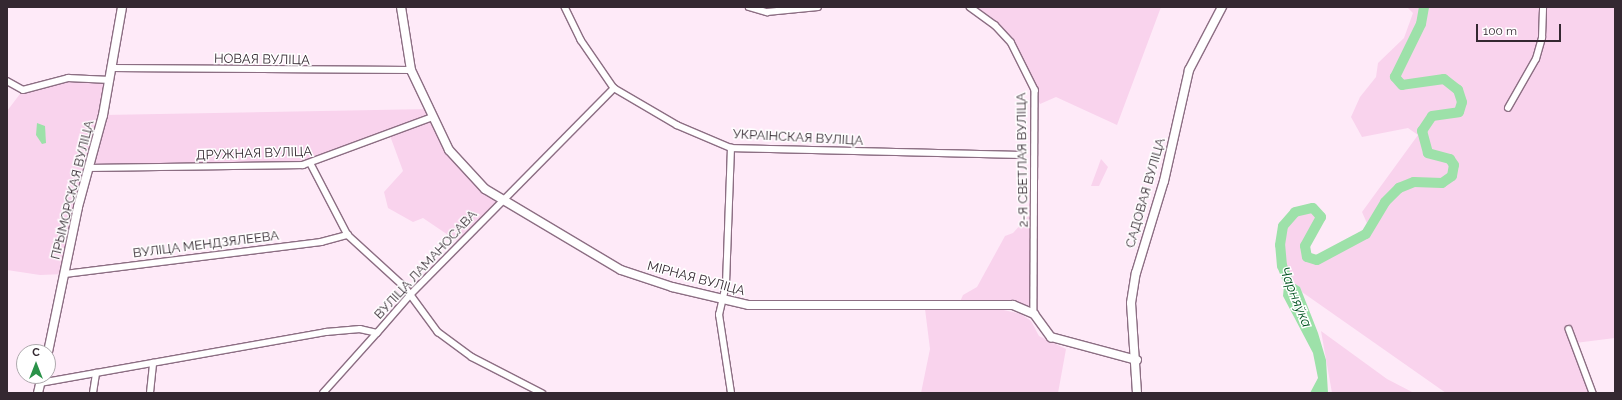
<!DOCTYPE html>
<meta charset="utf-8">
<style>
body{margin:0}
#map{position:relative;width:1622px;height:400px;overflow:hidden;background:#feeaf8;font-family:Raleway,sans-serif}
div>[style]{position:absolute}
.green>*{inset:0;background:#f9d3ed}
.water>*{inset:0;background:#9de1a9}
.river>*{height:10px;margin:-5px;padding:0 5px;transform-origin:5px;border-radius:5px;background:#9de1a9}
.roads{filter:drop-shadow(1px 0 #8c6e83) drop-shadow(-1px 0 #8c6e83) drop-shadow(0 1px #8c6e83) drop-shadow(0 -1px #8c6e83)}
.street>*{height:5.5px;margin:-2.75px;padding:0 2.75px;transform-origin:2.75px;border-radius:2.75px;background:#fff}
.secondary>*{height:8px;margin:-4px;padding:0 4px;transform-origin:4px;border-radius:4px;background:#fff}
span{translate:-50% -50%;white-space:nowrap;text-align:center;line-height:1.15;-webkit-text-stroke:3px #fff;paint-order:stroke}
.street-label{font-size:13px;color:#342831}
.water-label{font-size:14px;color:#025321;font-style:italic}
.frame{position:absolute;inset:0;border:8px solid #342831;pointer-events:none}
.north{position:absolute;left:16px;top:344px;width:40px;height:40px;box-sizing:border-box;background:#fff;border:1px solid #aea9ad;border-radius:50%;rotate:0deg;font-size:11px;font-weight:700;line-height:16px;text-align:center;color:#342831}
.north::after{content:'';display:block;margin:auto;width:14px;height:18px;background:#2a9249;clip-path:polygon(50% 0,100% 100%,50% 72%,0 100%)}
.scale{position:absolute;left:1476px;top:24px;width:85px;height:18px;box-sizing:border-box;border:2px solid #342831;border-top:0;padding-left:5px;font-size:12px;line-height:14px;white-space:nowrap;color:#342831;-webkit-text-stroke:3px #fff;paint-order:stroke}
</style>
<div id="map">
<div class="green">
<div style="clip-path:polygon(970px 7px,1161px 7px,1117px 125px,1056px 97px,1040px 104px,1011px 42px)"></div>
<div style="clip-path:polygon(1407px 7px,1615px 7px,1615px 338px,1575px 343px,1583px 375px,1593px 393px,1446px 393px,1302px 292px,1300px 287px,1287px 283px,1280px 245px,1287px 219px,1301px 209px,1318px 212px,1320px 223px,1305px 246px,1307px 257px,1311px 259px,1322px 258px,1360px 239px,1370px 230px,1362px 212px,1418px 135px,1408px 128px,1362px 137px,1351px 117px,1360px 97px,1376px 77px,1378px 63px,1404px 38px,1413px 13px)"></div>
<div style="clip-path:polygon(110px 80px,104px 115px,430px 109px,449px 150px,485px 189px,503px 200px,457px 241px,423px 218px,413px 222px,388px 208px,384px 192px,403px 171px,389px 133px,311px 164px,91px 168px,65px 274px,40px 275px,7px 270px,7px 111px,23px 90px,57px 81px)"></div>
<div style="clip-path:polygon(1031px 156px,1037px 156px,1034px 314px,1027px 310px,959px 304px,963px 295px,977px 287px,1005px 236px,1013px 233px,1029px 215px)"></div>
<div style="clip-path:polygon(1101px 159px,1108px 167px,1099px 186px,1091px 186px)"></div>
<div style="clip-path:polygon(925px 309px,999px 309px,1021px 314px,1031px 321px,1039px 336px,1066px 349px,1058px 393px,921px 393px,930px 349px)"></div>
<div style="clip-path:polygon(1321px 331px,1387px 379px,1414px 393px,1332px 393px)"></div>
</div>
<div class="water">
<div style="clip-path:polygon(37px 123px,45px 126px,46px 143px,42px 144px,36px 135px)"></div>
<div style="clip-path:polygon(1292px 282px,1300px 287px,1318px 333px,1326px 360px,1328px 393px,1310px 393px,1318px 378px,1313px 353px,1283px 296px,1284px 286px)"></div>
</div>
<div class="river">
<div style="left:1293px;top:294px;width:30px;rotate:-111deg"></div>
<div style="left:1282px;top:266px;width:21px;rotate:-95deg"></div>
<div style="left:1280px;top:245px;width:19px;rotate:-81deg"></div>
<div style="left:1283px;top:226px;width:18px;rotate:-49deg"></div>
<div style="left:1295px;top:212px;width:18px;rotate:-13deg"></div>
<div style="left:1313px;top:208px;width:12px;rotate:48deg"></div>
<div style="left:1321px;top:217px;width:33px;rotate:119deg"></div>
<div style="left:1305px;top:246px;width:11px;rotate:80deg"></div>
<div style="left:1307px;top:257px;width:10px;rotate:17deg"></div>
<div style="left:1317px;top:260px;width:55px;rotate:-28deg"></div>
<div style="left:1366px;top:234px;width:37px;rotate:-59deg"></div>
<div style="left:1385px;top:202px;width:20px;rotate:-45deg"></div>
<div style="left:1399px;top:188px;width:16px;rotate:-22deg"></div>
<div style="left:1414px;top:182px;width:28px;rotate:2deg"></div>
<div style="left:1442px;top:183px;width:12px;rotate:-35deg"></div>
<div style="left:1452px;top:176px;width:11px;rotate:-80deg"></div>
<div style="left:1454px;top:165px;width:7px;rotate:-124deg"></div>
<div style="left:1450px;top:159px;width:23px;rotate:-165deg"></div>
<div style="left:1428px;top:153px;width:23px;rotate:-105deg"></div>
<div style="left:1422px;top:131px;width:18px;rotate:-56deg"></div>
<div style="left:1432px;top:116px;width:27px;rotate:-8deg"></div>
<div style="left:1459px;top:112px;width:10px;rotate:-73deg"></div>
<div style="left:1462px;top:102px;width:13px;rotate:-108deg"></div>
<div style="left:1458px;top:90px;width:18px;rotate:-142deg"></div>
<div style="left:1444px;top:79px;width:42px;rotate:171.9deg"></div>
<div style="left:1402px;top:85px;width:11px;rotate:-131deg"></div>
<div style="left:1395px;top:77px;width:59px;rotate:-63.9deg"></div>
<div style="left:1421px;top:24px;width:17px;rotate:-80deg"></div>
</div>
<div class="roads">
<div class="street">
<div style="left:565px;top:7px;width:37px;rotate:64deg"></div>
<div style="left:581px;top:40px;width:58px;rotate:55.5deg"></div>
<div style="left:614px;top:88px;width:73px;rotate:30.4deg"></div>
<div style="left:677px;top:125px;width:59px;rotate:23.1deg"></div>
<div style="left:731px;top:148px;width:288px;rotate:1.4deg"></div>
<div style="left:749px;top:7px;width:19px;rotate:16deg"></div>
<div style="left:767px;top:12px;width:51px;rotate:-5.6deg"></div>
<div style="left:970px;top:7px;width:31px;rotate:36deg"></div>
<div style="left:995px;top:25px;width:23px;rotate:47deg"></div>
<div style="left:1011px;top:42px;width:54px;rotate:63.4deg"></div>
<div style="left:1035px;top:90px;width:224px;rotate:90.3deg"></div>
<div style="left:112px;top:68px;width:299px;rotate:0.4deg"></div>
<div style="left:7px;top:81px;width:18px;rotate:29deg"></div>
<div style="left:23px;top:90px;width:47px;rotate:-14.9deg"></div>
<div style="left:68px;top:78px;width:42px;rotate:2.7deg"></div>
<div style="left:1508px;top:108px;width:56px;rotate:-60.3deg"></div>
<div style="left:1536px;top:59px;width:22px;rotate:-74deg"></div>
<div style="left:1542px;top:38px;width:31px;rotate:-88deg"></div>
<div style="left:311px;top:164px;width:80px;rotate:62.5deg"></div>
<div style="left:348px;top:235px;width:77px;rotate:42.4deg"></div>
<div style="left:405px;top:287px;width:56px;rotate:53.7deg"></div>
<div style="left:438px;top:332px;width:42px;rotate:36.3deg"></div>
<div style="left:472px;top:357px;width:79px;rotate:27.2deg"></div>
<div style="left:90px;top:168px;width:213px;rotate:-0.8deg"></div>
<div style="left:303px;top:165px;width:139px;rotate:-20.3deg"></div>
<div style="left:65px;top:274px;width:258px;rotate:-7.1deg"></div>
<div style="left:321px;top:242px;width:28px;rotate:-15deg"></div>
<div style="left:1569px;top:329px;width:68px;rotate:69.4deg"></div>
<div style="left:40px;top:383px;width:291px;rotate:-10.1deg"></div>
<div style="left:326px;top:332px;width:34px;rotate:-5deg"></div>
<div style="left:360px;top:329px;width:17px;rotate:13deg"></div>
<div style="left:377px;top:333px;width:52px;rotate:-48.9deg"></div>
<div style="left:411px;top:294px;width:289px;rotate:-45.4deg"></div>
<div style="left:93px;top:393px;width:20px;rotate:-81deg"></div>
<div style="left:150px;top:393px;width:30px;rotate:-84deg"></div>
<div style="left:323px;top:393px;width:81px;rotate:-48deg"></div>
<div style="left:731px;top:393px;width:79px;rotate:-98.7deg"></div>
<div style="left:719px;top:315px;width:32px;rotate:-77deg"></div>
<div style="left:726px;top:284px;width:136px;rotate:-87.9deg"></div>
</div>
<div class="secondary">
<div style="left:401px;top:7px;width:64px;rotate:81deg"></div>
<div style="left:411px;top:70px;width:89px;rotate:64.6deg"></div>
<div style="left:449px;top:150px;width:53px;rotate:47.3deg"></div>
<div style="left:485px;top:189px;width:158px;rotate:30.8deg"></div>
<div style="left:621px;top:270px;width:54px;rotate:18.4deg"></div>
<div style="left:672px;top:287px;width:79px;rotate:13.2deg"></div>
<div style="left:749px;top:305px;width:264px"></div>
<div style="left:1013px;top:305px;width:23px;rotate:23deg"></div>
<div style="left:1034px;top:314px;width:29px;rotate:54deg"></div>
<div style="left:1051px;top:337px;width:89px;rotate:15deg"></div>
<div style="left:48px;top:352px;width:148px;rotate:-78.3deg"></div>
<div style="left:78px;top:207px;width:95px;rotate:-74.8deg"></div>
<div style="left:103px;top:115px;width:110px;rotate:-80deg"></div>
<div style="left:38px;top:393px;width:17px;rotate:-77deg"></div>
<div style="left:1137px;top:393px;width:90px;rotate:-93.8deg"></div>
<div style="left:1131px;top:303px;width:30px;rotate:-81deg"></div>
<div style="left:1136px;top:273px;width:96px;rotate:-73.1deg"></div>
<div style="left:1164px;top:181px;width:114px;rotate:-77.3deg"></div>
<div style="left:1189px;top:70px;width:71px;rotate:-62.4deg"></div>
</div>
</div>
<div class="street-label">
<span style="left:262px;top:60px;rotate:1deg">НОВАЯ ВУЛІЦА</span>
<span style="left:798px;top:138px;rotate:3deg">УКРАІНСКАЯ ВУЛІЦА</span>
<span style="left:254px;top:154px;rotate:-2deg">ДРУЖНАЯ ВУЛІЦА</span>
<span style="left:1023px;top:160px;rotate:-91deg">2-Я СВЕТЛАЯ ВУЛІЦА</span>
<span style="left:73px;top:190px;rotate:-76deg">ПРЫМОРСКАЯ ВУЛІЦА</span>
<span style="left:1146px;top:193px;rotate:-74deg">САДОВАЯ ВУЛІЦА</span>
<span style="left:206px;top:245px;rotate:-7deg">ВУЛІЦА МЕНДЗЯЛЕЕВА</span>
<span style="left:426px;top:265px;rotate:-47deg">ВУЛІЦА ЛАМАНОСАВА</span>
<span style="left:696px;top:279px;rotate:15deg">МІРНАЯ ВУЛІЦА</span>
</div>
<div class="water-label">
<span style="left:1296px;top:297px;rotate:68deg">Чарняўка</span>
</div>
<div class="frame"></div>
<div class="north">С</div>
<div class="scale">100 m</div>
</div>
